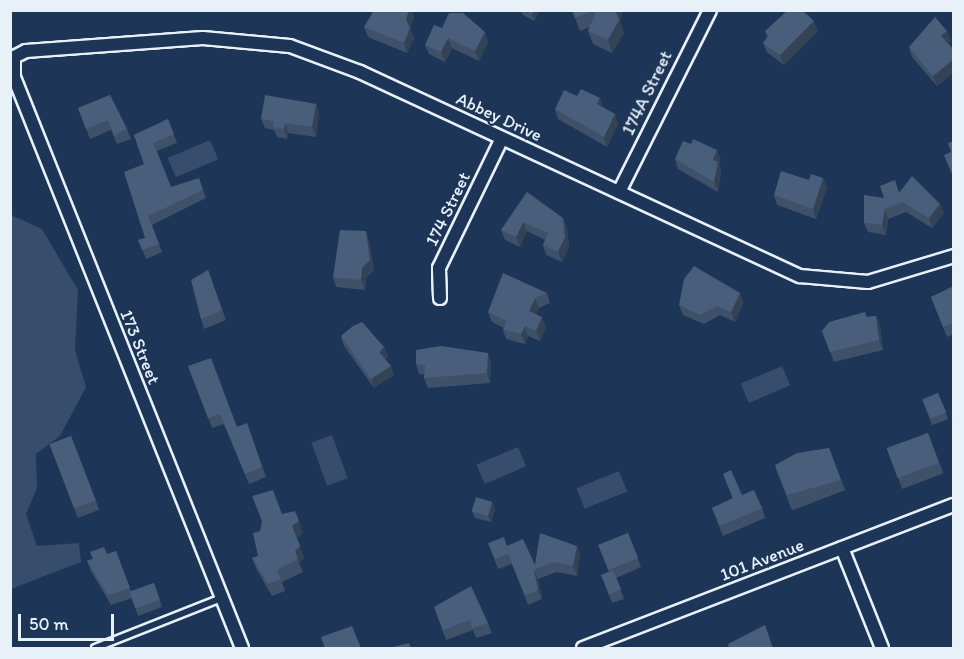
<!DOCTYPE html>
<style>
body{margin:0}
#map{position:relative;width:964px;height:659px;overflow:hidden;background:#1d3557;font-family:Itim,sans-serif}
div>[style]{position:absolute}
.green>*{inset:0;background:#374d6c;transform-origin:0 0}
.roads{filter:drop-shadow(2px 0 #e8f1f8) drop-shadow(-2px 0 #e8f1f8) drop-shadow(0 2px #e8f1f8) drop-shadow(0 -2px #e8f1f8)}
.lane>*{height:6px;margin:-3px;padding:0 3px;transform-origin:3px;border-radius:3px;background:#1d3557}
.street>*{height:12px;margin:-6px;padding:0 6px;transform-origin:6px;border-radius:6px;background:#1d3557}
.wall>*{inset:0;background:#3f5169;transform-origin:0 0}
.shaded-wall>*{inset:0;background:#334255}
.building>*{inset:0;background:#495e7a;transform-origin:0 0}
span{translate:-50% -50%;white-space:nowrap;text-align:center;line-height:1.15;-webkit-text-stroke:4.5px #1d3557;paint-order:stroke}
.street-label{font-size:18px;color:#e8f1f8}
.frame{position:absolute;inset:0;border:12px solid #e8f1f8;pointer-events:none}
.scale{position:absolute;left:18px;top:614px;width:96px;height:27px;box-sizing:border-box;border:3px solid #e8f1f8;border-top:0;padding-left:8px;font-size:18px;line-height:21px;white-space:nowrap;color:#e8f1f8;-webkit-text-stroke:4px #1d3557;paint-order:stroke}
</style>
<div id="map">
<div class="green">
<div style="left:210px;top:140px;width:21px;height:46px;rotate:67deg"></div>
<div style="clip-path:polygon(11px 215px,42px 229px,78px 290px,75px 350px,86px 387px,60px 436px,36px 454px,37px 488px,26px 514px,37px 546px,79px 543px,81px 562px,11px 589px)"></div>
<div style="left:782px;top:366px;width:21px;height:45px;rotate:67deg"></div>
<div style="left:332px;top:435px;width:46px;height:22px;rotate:70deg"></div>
<div style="left:518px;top:447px;width:21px;height:45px;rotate:67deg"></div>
<div style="left:619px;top:471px;width:22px;height:46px;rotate:68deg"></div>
</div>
<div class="roads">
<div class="lane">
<div style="left:95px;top:648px;width:136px;rotate:-21.6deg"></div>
</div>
<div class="street">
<div style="left:619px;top:192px;width:203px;rotate:-63.4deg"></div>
<div style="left:440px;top:298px;width:30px;rotate:-92deg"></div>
<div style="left:439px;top:268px;width:144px;rotate:-64.1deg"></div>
<div style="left:842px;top:548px;width:108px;rotate:68.2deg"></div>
<div style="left:242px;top:648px;width:615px;rotate:-111.77deg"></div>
<div style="left:14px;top:77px;width:20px;rotate:-90deg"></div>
<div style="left:14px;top:57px;width:13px;rotate:-27deg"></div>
<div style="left:26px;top:51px;width:177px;rotate:-4.2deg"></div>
<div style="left:203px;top:38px;width:87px;rotate:5.3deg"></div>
<div style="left:290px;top:46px;width:75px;rotate:20.4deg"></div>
<div style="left:360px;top:72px;width:485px;rotate:24.9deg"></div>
<div style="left:800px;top:276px;width:68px;rotate:5deg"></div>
<div style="left:868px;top:282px;width:90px;rotate:-16.8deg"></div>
<div style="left:583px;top:648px;width:398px;rotate:-21.1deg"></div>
</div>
</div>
<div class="wall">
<div style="clip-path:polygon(521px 10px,540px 10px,534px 21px,522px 14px)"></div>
<div style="clip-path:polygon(572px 10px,622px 10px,620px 22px,624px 33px,612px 53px,593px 44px,588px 31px,590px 27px,580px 31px)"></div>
<div style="clip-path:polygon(414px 17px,410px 28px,414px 38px,407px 53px,368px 37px,364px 27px)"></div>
<div style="clip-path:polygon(442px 28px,485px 32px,488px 42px,479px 61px,452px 48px,445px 62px,429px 54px,425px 45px)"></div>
<div style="clip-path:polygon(765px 31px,818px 31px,784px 65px,767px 52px,763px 43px,767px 38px)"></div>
<div style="clip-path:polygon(947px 31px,951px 41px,948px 43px,954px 50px,954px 72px,937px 86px,912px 57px,909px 47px)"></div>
<div style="clip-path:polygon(110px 95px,127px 129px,131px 139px,117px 144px,111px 130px,90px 139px,78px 108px)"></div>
<div style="clip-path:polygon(316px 104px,319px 114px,316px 137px,288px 133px,287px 139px,277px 137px,274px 130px,265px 128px,261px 119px)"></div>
<div style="clip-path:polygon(604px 108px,615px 114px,618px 124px,607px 147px,558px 119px,555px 109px)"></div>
<div style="clip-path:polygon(168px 119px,177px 143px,157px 151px,171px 187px,203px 190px,206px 198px,152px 225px,162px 252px,146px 259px,138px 240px,145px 238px,144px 164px,134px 135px)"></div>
<div style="clip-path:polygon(675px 159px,721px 160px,719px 164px,721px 172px,718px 192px,678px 169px)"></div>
<div style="clip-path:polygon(823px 178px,827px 188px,816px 219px,777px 205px,774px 195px)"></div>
<div style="clip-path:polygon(527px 192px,567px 228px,569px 247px,562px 262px,546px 255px,543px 245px,545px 240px,527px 231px,520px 247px,505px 240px,501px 230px)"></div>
<div style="clip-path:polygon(899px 193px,940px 204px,944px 213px,932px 228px,906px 212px,888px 219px,886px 235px,868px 232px,864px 223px,884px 198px)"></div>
<div style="clip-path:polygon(369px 241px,374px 270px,366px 278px,365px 290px,336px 287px,333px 277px)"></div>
<div style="clip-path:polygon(208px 270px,226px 320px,204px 329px,201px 319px)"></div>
<div style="clip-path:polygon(954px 286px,954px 334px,947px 337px,931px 297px)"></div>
<div style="clip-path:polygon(547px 293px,550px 303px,539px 308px,536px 314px,546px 327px,540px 341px,528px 336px,525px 344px,506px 339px,503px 330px,504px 328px,492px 322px,488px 312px)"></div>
<div style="clip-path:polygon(740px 293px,743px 303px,735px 322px,720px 315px,704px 324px,683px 315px,679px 305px)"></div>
<div style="clip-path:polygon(865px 312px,867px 317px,876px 316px,880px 326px,883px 350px,834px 362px,822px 331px)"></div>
<div style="clip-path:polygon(341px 336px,384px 347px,388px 357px,385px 359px,391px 366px,394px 375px,374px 388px,344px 346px)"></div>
<div style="clip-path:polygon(488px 353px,491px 363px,490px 383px,428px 388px,424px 378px,424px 374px,419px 374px,416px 364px)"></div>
<div style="clip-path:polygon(188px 366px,237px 427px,247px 423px,266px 477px,249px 484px,224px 424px,212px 428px)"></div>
<div style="left:938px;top:393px;width:28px;height:17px;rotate:69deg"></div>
<div style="left:928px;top:433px;width:43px;height:44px;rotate:69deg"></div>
<div style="left:71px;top:436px;width:79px;height:23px;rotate:69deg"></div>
<div style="left:829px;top:448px;width:45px;height:57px;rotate:69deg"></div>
<div style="clip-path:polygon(723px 474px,742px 495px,762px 508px,765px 518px,723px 536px,712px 508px,733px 499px)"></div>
<div style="clip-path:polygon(492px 502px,495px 509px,491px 522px,475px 518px,472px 511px)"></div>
<div style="clip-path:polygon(282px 514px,303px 533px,297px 538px,304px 558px,299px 563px,303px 572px,282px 582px,285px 591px,272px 596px,257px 570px,252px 558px,258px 556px,260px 531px)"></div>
<div style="clip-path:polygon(628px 533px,641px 567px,616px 578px,624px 599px,612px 603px,601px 575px,609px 572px,598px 545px)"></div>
<div style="clip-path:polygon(488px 543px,507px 546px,535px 565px,577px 546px,580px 555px,577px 576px,556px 572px,538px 579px,542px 599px,528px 605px,512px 564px,498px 569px)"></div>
<div style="clip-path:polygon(116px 551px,131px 592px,154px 583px,162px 607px,138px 616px,132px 598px,111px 605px,91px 571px,87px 561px)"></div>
<div style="clip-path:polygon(434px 607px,488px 623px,492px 633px,476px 638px,473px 630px,446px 640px)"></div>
</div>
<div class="shaded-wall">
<div style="clip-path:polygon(409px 10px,411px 10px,414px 17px,410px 28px,414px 38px,407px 53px,404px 43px,406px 20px)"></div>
<div style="clip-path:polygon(534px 10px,540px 10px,534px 21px,532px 14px)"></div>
<div style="clip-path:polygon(615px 10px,622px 10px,620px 22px,624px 33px,612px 53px,608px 40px)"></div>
<div style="clip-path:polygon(814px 21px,818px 31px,784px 65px,780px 55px)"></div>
<div style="clip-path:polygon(947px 31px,951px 41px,945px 46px,941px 36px)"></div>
<div style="clip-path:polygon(485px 32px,488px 42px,479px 61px,475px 51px)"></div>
<div style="clip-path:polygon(448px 38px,452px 48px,445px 62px,441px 52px)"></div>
<div style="clip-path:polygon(954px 59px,954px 72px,937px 86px,933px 76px)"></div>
<div style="clip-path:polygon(600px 98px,604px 108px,597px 104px)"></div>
<div style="clip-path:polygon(316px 104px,319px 114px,316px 137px,312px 127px)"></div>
<div style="clip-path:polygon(615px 114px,618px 124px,607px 147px,604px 137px)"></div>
<div style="clip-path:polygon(285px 123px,288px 133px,287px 139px,284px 129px)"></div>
<div style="clip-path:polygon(717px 150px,721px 160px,719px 164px,721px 172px,718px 192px,714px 182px,713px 160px)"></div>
<div style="clip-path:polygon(823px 178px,827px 188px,816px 219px,813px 209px)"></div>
<div style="clip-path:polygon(940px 204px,944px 213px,932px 228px,929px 218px)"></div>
<div style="clip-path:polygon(885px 209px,888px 219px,886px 235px,882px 225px)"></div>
<div style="clip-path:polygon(563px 218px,567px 228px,569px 247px,562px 262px,558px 252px)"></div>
<div style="clip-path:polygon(523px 222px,527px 231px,520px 247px,516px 237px)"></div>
<div style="clip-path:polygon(366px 231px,369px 241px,374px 270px,366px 278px,365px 290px,361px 280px)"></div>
<div style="clip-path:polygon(740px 293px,743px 303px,735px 322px,731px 312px)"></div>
<div style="clip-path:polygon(535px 298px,539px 308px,533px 321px,529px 311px)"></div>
<div style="clip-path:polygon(876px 316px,880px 326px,883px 350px,879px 340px)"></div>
<div style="clip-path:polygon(542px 317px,546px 327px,540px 341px,536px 331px)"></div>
<div style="clip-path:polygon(525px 326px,528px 336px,525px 344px,521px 334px)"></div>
<div style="clip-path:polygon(384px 347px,388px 357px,382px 362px,379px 352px)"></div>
<div style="clip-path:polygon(488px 353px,491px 363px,490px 383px,487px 373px)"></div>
<div style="clip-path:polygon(391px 366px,394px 375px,374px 388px,371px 379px)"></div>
<div style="clip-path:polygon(492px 502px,495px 509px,491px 522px,488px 515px)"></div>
<div style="clip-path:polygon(299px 521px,303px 533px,296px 538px,292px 526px)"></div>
<div style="clip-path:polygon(300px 546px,304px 558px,299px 563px,295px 551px)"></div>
<div style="clip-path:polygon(577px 546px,580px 555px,577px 576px,573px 566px)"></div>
<div style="clip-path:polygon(534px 570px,538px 579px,542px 599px,538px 590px)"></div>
</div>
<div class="building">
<div style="clip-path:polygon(374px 10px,409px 10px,406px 20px,410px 28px,404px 43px,364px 27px)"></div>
<div style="clip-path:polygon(525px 10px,534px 10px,532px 14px)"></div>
<div style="clip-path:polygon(572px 10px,595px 10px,575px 18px)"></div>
<div style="clip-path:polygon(597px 10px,615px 10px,619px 20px,608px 40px,588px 31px)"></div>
<div style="clip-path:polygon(788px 10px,802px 10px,814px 21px,780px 55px,763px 43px,769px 35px,765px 31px)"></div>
<div style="clip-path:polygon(449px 13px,463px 13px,485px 32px,475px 51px,448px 38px,441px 52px,425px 45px,434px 25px,442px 28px)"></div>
<div style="clip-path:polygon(935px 17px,947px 31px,941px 36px,954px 50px,954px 59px,933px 76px,909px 47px)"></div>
<div style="clip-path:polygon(581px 89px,600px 98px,597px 104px,615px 114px,604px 137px,555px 109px,564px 90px,577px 96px)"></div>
<div style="clip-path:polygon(110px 95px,127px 129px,114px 135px,108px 120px,86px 129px,78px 108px)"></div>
<div style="clip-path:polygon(265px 95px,316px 104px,312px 127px,285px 123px,284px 129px,273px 127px,274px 121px,261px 119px)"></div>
<div style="clip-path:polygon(168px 119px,174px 134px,153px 143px,171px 187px,199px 178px,203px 190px,148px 216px,159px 244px,142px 250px,138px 240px,145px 238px,124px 172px,144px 164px,134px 135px)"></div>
<div style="clip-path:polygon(693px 139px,717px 150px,713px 160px,718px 162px,714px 182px,675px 159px,683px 141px,691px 144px)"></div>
<div style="clip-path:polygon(954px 141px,954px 179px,944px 155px,951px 152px,948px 143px)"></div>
<div style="clip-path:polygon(781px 171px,809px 180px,811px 174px,823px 178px,813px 209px,774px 195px)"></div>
<div style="clip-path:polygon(912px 176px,940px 204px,929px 218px,902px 202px,885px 209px,882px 225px,864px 223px,864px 195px,884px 198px,880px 186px,895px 180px,899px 193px)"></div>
<div style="clip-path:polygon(527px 192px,563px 218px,565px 237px,558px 252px,543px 245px,548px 233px,523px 222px,516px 237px,501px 230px)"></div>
<div style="clip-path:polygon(340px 230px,366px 231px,370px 260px,362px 268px,361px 280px,333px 277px)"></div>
<div style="clip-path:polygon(694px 266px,740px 293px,731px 312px,717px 306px,700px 315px,679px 305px,684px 279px)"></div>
<div style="clip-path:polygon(208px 270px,222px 310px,201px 319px,191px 280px)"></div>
<div style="clip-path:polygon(503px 273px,547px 293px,535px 298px,529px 311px,542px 317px,536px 331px,525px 326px,521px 334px,503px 330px,507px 321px,488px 312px)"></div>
<div style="clip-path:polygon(954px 286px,954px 322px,943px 327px,931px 297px)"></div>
<div style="clip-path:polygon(865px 312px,866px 317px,876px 316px,879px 340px,830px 352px,822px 331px,829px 322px)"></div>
<div style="clip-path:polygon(362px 322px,384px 347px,379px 352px,391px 366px,371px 379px,341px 336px,353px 326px)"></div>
<div style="clip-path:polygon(441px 346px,488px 353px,487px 373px,424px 378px,425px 365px,416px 364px,416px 350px)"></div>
<div style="clip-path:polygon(211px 358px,237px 427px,247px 423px,262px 467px,245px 474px,220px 414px,208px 418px,188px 366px)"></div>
<div style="left:938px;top:393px;width:21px;height:17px;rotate:67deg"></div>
<div style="left:928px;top:433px;width:32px;height:44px;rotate:70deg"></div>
<div style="left:71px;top:436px;width:69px;height:23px;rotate:69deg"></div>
<div style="clip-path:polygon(829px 448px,841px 480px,787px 495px,775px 465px,797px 453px)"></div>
<div style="clip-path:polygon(731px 470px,742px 495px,754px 490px,762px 508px,720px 526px,712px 508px,733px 498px,723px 474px)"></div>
<div style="clip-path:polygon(273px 490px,282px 514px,295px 511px,299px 521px,292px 526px,300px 546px,295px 551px,298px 559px,277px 570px,281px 579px,268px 584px,252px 558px,258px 556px,253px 533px,260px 531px,262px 521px,252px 496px)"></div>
<div style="left:476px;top:497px;width:17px;height:15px;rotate:17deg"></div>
<div style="clip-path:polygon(540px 533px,577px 546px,573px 566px,552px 562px,534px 570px,538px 590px,525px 595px,508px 554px,495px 559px,488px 543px,504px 537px,507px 546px,523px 539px,535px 565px)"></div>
<div style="left:628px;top:533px;width:27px;height:32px;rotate:68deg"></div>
<div style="clip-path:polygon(104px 547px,107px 554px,116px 551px,130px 588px,108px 595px,87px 561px,93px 559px,90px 552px)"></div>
<div style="left:613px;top:570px;width:21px;height:13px;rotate:67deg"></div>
<div style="left:154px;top:583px;width:18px;height:26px;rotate:71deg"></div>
<div style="clip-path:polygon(471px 586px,488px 623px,472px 628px,470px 620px,443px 630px,434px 607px)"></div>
<div style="clip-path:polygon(765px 625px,773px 648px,729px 648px,728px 644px)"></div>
<div style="clip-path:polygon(352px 626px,361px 648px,325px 648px,321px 637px)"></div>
<div style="clip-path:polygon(409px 643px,411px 648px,389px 648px)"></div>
</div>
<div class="street-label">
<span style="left:647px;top:93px;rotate:-64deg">174A Street</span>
<span style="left:499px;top:117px;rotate:25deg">Abbey Drive</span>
<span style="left:448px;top:209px;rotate:-64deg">174 Street</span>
<span style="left:140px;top:347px;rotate:68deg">173 Street</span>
<span style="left:762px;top:560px;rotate:-21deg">101 Avenue</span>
</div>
<div class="frame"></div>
<div class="scale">50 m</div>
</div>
